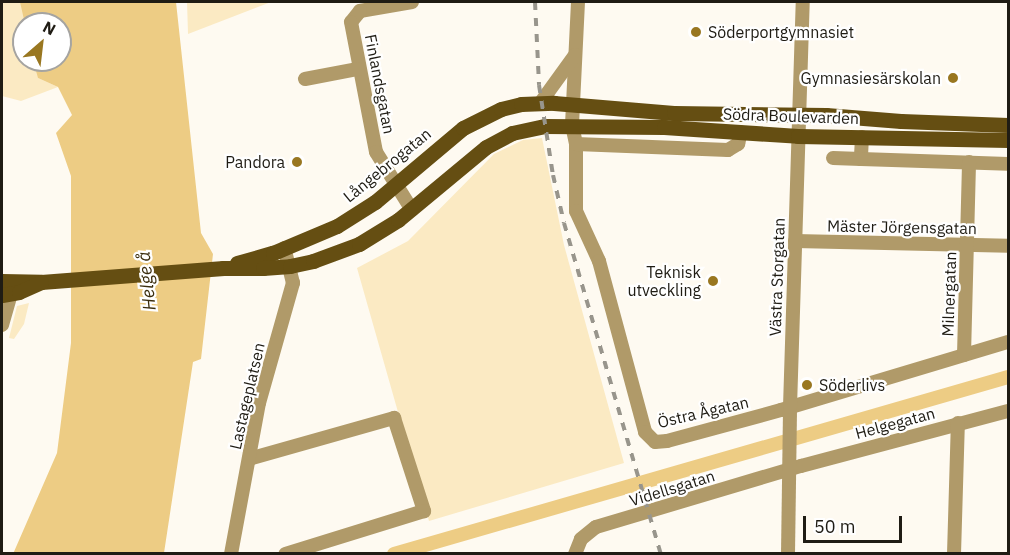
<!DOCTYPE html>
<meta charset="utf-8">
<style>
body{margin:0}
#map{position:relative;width:1010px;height:555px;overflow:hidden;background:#fefaf1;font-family:"IBM Plex Sans",sans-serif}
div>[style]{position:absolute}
.green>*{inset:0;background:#fbeac3}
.water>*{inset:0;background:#edcc84}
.canal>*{height:14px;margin:-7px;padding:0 7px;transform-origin:7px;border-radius:7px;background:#edcc84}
.minor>*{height:14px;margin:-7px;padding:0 7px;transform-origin:7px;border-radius:7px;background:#b09a69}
.major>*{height:15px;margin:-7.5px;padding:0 7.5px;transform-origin:7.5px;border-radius:7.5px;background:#654e12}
.rail>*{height:4px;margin-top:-2px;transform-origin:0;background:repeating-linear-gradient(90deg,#98958c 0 8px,transparent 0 16px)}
.dots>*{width:16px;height:16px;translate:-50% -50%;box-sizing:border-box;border:3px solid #fff;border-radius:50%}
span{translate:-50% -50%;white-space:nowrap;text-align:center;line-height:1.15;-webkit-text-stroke:4.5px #fff;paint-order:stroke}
.poi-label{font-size:16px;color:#1f1c14}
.left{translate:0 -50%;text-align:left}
.right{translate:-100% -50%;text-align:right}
.street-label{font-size:16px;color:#1f1c14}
.water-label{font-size:18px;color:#3b2d0d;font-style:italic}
.frame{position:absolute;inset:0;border:3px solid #1f1c14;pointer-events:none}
.north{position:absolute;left:12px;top:12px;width:60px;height:60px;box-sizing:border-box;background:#fff;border:2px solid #a5a4a1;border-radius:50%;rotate:28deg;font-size:16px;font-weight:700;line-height:24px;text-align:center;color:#1f1c14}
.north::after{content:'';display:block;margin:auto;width:21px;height:27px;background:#997721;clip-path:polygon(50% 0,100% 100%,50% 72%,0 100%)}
.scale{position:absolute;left:803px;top:516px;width:99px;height:27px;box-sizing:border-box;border:3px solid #1f1c14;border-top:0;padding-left:8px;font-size:18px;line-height:21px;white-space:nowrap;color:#1f1c14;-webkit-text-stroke:4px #fff;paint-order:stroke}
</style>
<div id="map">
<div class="green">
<div style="clip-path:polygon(2px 2px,44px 2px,42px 24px,24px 24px,24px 60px,38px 60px,38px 78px,58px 87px,21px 101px,2px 96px)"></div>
<div style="clip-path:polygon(187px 2px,271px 2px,188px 34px)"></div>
<div style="clip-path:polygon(542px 138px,564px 245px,624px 463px,429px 521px,357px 268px,408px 241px,494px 154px,523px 140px)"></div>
<div style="clip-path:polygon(29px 303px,24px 324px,14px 339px,9px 338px,17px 306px)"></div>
</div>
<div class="water">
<div style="clip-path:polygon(20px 2px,176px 2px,201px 233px,213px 254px,201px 359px,193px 362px,164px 553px,13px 554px,57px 453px,71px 343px,71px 176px,56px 133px,72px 115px,58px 87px,38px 78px,33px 60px,60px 60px,60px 24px,25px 24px)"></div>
</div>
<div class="canal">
<div style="left:394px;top:554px;width:639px;rotate:-16.08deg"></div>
</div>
<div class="minor">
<div style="left:412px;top:2px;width:53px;rotate:170.2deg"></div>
<div style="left:360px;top:11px;width:14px;rotate:129deg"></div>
<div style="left:351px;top:22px;width:132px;rotate:79.1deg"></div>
<div style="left:376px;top:152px;width:68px;rotate:58.2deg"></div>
<div style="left:578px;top:2px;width:123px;rotate:92.8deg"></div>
<div style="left:572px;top:125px;width:19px;rotate:78deg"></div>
<div style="left:576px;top:144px;width:67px;rotate:90deg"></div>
<div style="left:576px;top:211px;width:55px;rotate:65.3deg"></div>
<div style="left:599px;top:261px;width:177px;rotate:74.9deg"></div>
<div style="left:645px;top:432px;width:14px;rotate:45deg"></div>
<div style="left:655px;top:442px;width:12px;rotate:-5deg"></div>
<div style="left:667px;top:441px;width:118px;rotate:-15.2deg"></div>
<div style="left:781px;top:410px;width:237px;rotate:-16.7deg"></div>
<div style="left:305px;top:79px;width:54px;rotate:-10.7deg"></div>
<div style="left:541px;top:102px;width:58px;rotate:-54.1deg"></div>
<div style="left:862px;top:137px;width:22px;rotate:93deg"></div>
<div style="left:861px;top:159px;width:147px;rotate:1.9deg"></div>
<div style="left:576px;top:144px;width:152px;rotate:2.3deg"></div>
<div style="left:728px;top:150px;width:12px;rotate:-31deg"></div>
<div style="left:738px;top:144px;width:12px;rotate:-76deg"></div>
<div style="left:833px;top:158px;width:28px;rotate:2deg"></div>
<div style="left:795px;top:241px;width:213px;rotate:1.3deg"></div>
<div style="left:2px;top:325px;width:32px;rotate:-74deg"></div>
<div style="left:964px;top:355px;width:193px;rotate:-88.5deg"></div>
<div style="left:249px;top:459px;width:151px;rotate:-15.8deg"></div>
<div style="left:394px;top:418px;width:98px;rotate:72.1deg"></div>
<div style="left:424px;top:511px;width:145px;rotate:162.8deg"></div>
<div style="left:231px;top:554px;width:154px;rotate:-79.5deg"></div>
<div style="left:259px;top:403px;width:125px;rotate:-74.2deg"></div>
<div style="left:293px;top:283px;width:36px;rotate:-104deg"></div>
<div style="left:575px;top:554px;width:16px;rotate:-68deg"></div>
<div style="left:581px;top:539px;width:19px;rotate:-39deg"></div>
<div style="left:596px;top:527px;width:214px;rotate:-16.6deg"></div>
<div style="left:801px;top:466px;width:214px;rotate:-14.9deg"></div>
<div style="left:788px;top:554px;width:147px;rotate:-89.2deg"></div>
<div style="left:790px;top:407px;width:405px;rotate:-88.2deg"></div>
<div style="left:954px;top:554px;width:131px;rotate:-88.3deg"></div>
</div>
<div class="major">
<div style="left:237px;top:263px;width:37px;rotate:-16deg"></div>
<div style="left:273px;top:253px;width:69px;rotate:-22.9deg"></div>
<div style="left:337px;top:226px;width:45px;rotate:-32.3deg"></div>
<div style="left:375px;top:202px;width:115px;rotate:-40.1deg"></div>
<div style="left:463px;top:128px;width:42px;rotate:-26.6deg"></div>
<div style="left:501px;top:109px;width:21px;rotate:-14deg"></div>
<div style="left:521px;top:104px;width:33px;rotate:-2deg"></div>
<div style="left:554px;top:103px;width:120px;rotate:4.8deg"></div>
<div style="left:674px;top:113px;width:152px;rotate:0.8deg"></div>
<div style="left:826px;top:115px;width:75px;rotate:4.6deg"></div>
<div style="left:901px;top:121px;width:107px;rotate:2.1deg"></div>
<div style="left:2px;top:281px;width:39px;rotate:1deg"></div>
<div style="left:41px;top:282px;width:183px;rotate:-4.4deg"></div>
<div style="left:223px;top:268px;width:40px"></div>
<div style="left:263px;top:268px;width:27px;rotate:-4deg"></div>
<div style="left:290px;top:266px;width:24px;rotate:-12deg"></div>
<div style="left:313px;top:261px;width:49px;rotate:-20.3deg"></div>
<div style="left:359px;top:244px;width:46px;rotate:-31.6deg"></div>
<div style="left:398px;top:220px;width:114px;rotate:-39.7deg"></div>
<div style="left:486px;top:147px;width:30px;rotate:-28deg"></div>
<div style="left:512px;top:133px;width:34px;rotate:-12deg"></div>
<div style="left:545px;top:126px;width:119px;rotate:0.5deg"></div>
<div style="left:664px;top:127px;width:134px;rotate:3.8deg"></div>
<div style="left:798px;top:136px;width:210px;rotate:1.1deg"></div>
<div style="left:2px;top:295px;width:17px;rotate:-10deg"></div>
<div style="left:19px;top:292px;width:24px;rotate:-24deg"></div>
</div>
<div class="rail">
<div style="left:535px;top:2px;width:83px;rotate:87.2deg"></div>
<div style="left:539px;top:85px;width:91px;rotate:81.2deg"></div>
<div style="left:553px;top:175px;width:49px;rotate:77.1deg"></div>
<div style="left:564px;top:223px;width:345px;rotate:73.7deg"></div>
</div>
<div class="dots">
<div style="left:696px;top:32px;background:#997721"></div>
<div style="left:953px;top:78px;background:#997721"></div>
<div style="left:297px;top:162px;background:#997721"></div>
<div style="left:713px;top:281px;background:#997721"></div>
<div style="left:807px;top:385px;background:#997721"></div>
</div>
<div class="poi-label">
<span class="left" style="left:708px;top:32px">Söderportgymnasiet</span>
<span class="right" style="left:941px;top:78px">Gymnasiesärskolan</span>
<span class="right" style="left:285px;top:162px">Pandora</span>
<span class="right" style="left:701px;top:281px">Teknisk<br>utveckling</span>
<span class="left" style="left:819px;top:385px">Söderlivs</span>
</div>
<div class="street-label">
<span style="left:380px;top:84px;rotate:79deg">Finlandsgatan</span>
<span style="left:791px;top:116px;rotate:2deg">Södra Boulevarden</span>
<span style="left:387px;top:165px;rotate:-39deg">Långebrogatan</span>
<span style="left:902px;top:227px;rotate:1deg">Mäster Jörgensgatan</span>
<span style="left:777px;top:277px;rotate:-88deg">Västra Storgatan</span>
<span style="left:949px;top:294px;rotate:-88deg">Milnergatan</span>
<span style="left:247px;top:396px;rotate:-77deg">Lastageplatsen</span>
<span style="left:703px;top:412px;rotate:-13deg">Östra Ågatan</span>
<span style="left:895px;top:423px;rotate:-15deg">Helgegatan</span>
<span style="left:672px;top:488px;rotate:-17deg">Videllsgatan</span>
</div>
<div class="water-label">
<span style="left:147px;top:281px;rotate:-96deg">Helge å</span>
</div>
<div class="frame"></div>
<div class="north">N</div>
<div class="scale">50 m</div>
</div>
